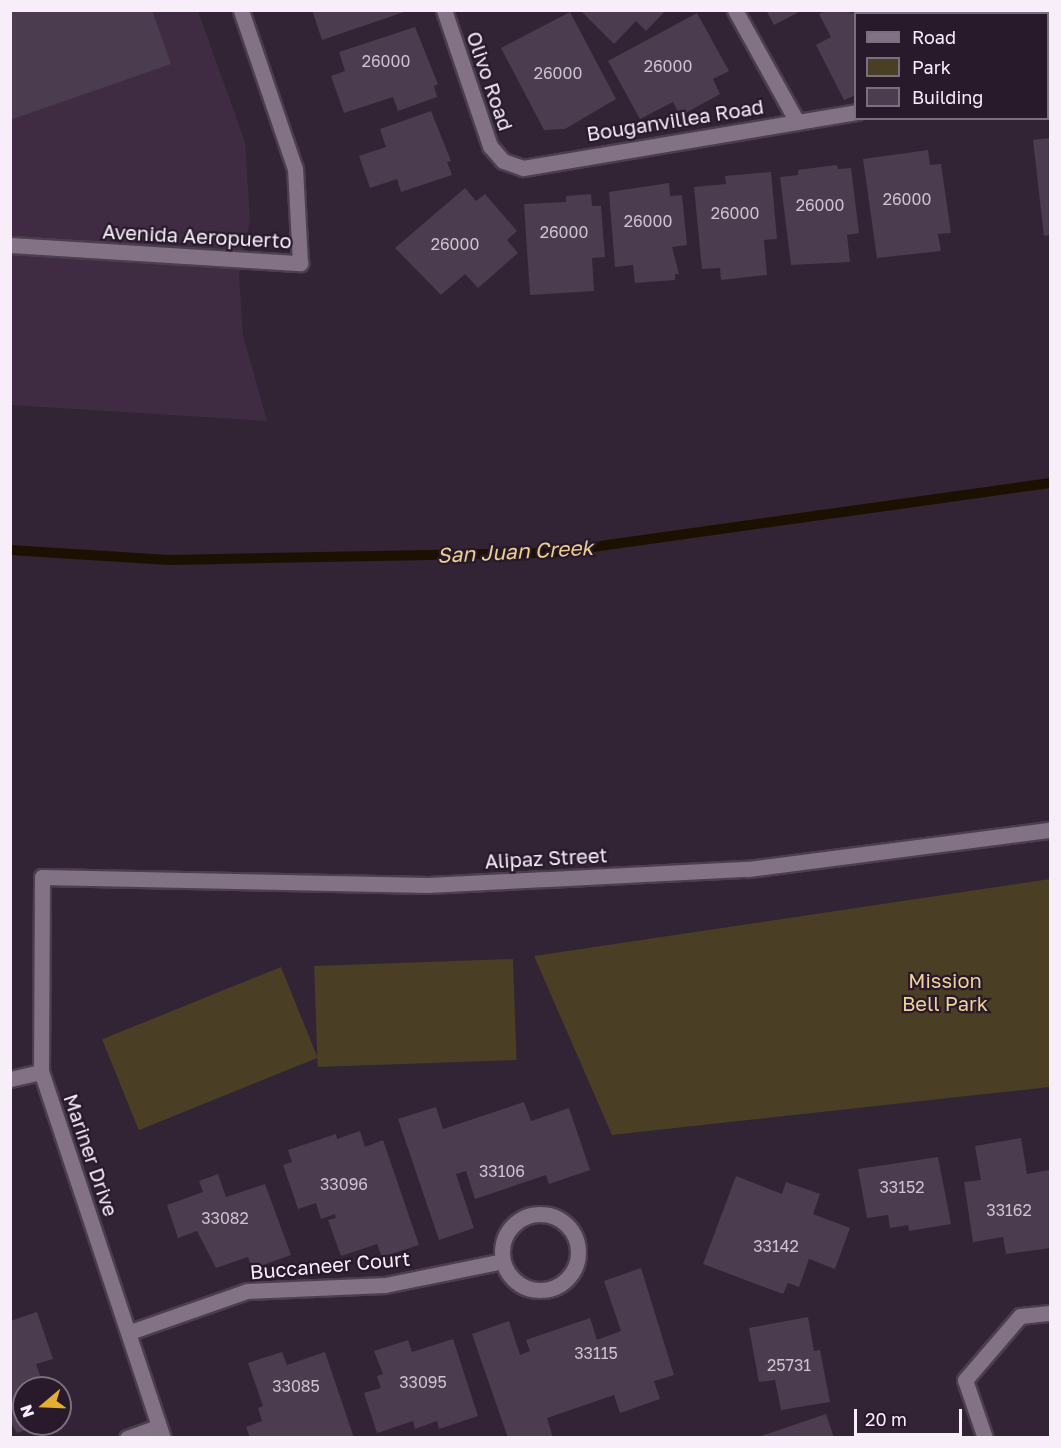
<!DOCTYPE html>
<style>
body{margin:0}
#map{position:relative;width:1061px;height:1448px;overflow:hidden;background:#322335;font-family:"Golos Text",sans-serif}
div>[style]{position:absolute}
.built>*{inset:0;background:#3f2c43}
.green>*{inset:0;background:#4a3e25;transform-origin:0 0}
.stream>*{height:10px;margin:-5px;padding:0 5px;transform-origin:5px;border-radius:5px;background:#1c1100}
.building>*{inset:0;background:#4c3c4f;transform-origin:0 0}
.roads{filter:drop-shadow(2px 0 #4b3e4d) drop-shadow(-2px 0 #4b3e4d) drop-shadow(0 2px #4b3e4d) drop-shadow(0 -2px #4b3e4d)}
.minor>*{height:15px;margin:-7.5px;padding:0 7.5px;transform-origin:7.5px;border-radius:7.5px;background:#837186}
.minor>.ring{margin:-7.5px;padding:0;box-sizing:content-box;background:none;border:15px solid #837186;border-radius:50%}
span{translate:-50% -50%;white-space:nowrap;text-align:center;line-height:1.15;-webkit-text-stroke:4.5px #28192b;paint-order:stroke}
.number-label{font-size:16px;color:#cdc2cf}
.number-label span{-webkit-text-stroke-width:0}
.street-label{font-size:20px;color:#f8eefa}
.park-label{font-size:20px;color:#eed195}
.water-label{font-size:21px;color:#ecce92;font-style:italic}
.frame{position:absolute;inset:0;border:12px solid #f8eefa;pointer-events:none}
.legend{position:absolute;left:854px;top:12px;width:195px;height:108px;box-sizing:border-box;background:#28192b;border:2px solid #7b6e7e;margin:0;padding:8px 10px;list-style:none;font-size:18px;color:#f8eefa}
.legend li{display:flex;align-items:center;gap:12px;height:30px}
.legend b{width:30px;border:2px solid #7b6e7e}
.north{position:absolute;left:12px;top:1376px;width:60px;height:60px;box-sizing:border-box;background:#28192b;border:2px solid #7b6e7e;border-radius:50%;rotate:251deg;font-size:16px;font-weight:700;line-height:24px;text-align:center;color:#f8eefa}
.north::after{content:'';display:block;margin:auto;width:21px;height:27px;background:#e2af34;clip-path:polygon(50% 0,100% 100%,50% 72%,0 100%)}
.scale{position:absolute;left:854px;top:1409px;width:108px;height:27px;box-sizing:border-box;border:3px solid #f8eefa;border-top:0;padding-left:8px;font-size:18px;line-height:21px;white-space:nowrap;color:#f8eefa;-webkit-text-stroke:4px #28192b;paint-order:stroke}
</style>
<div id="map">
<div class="built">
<div style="clip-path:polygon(10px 11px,198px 11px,245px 142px,250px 220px,239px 275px,243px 335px,267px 421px,11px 405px)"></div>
</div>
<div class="green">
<div style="clip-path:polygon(1050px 879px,1050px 1087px,612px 1135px,534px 956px)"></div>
<div style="left:513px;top:959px;width:101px;height:199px;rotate:88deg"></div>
<div style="left:281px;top:967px;width:98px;height:193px;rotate:68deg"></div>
</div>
<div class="stream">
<div style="left:10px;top:550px;width:159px;rotate:3.6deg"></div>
<div style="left:169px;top:560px;width:381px;rotate:-1.1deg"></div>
<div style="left:550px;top:553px;width:505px;rotate:-7.97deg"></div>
</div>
<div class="building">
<div style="clip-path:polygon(10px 10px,152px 10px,171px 64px,10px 120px)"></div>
<div style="clip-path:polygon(312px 10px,406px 10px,407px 11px,322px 40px)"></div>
<div style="clip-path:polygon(580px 10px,666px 10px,646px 31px,636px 21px,614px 44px)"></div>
<div style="clip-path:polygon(766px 10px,803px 10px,774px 25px)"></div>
<div style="clip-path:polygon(826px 10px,866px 14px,856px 14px,856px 95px,844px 100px,816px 45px,831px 37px,819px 14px)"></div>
<div style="left:921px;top:10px;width:94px;height:7px"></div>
<div style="clip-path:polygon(570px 12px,616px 99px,565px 129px,544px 130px,501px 48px)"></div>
<div style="clip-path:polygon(697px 13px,729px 71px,713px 79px,720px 94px,680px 116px,673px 102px,640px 119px,608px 61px)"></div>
<div style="clip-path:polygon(415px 27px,438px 84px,434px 86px,437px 97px,398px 111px,393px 97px,344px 113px,331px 76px,345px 71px,339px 52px)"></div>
<div style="clip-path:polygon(431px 111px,451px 161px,447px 162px,452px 175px,401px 192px,397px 179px,370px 188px,359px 156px,386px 147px,380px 129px)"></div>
<div style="clip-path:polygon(1050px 138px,1050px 235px,1044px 236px,1033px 140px)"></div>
<div style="clip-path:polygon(928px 150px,930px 165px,941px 164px,951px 233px,938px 234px,941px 251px,877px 258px,863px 159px)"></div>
<div style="clip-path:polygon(837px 165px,838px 169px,851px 168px,859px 233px,847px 235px,850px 262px,791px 265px,780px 177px,798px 175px,798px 170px)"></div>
<div style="clip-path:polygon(771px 172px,777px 239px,764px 240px,767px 275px,721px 280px,720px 268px,702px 269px,694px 187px,726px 184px,725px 176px)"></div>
<div style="clip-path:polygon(669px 183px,670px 196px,682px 195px,687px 245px,672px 247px,679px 274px,675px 274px,675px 280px,635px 283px,633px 265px,615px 267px,609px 192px)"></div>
<div style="clip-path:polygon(465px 188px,476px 201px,485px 194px,517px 231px,507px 240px,518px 253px,478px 288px,465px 274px,441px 295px,395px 248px)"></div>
<div style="clip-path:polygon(591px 194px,592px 206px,601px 206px,605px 257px,592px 258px,594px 291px,530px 295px,524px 204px,566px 202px,566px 196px)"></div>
<div style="clip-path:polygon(524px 1102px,531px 1121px,569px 1108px,590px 1170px,549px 1184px,546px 1175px,475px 1199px,466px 1171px,456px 1174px,474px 1228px,439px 1240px,398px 1119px,436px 1107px,443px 1129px)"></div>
<div style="clip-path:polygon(360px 1131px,365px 1147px,383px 1140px,419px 1245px,382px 1257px,377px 1244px,341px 1256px,328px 1220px,336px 1218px,335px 1214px,321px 1219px,316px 1203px,298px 1209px,283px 1165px,292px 1162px,288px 1150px,336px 1134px,337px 1139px)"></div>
<div style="clip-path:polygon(1021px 1138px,1027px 1174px,1049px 1170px,1050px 1248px,1006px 1254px,1003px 1237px,973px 1242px,964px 1182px,981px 1180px,975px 1146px)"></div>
<div style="clip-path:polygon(938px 1157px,951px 1224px,909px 1231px,908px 1225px,890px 1228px,888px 1215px,867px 1218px,858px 1169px)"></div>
<div style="clip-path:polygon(218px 1174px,226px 1197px,265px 1184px,291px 1255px,252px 1269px,248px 1257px,216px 1268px,197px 1231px,178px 1238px,167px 1205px,203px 1192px,199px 1181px)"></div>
<div style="clip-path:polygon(736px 1176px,782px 1194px,786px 1182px,820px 1194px,813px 1214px,850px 1228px,835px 1269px,809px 1259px,799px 1287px,788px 1283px,783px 1294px,703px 1264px)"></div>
<div style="clip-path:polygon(641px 1268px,674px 1375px,654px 1381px,660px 1399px,620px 1413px,614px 1395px,547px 1418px,553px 1438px,508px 1438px,472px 1334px,509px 1321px,520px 1355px,530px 1351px,526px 1340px,590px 1318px,597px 1340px,621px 1331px,604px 1281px)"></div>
<div style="clip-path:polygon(37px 1312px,53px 1359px,36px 1364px,42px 1381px,36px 1383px,38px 1388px,24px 1388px,24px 1424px,43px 1424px,17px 1433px,10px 1421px,10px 1321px)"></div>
<div style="clip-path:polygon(808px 1317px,814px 1351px,820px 1350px,830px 1402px,781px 1410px,775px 1380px,759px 1382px,749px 1328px)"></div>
<div style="clip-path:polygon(453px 1339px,478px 1416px,439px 1429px,437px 1421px,415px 1429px,413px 1421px,377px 1433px,364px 1393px,381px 1388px,377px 1376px,383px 1374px,374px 1351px,408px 1340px,412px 1352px)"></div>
<div style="clip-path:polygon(282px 1352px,287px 1365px,325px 1352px,354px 1438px,250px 1438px,246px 1427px,262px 1421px,258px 1408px,263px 1406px,248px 1363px)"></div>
<div style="clip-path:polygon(826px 1414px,834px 1438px,758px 1438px,758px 1437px)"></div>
</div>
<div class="roads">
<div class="minor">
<div style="left:444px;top:10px;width:144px;rotate:71.3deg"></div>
<div style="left:490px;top:146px;width:20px;rotate:49deg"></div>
<div style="left:503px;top:161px;width:21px;rotate:19deg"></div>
<div style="left:523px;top:168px;width:338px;rotate:-9.5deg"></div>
<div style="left:735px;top:10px;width:128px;rotate:61deg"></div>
<div style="left:1048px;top:79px;width:2px;rotate:-27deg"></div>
<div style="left:10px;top:245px;width:291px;rotate:3.6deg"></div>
<div style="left:300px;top:263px;width:94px;rotate:-93deg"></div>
<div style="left:295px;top:169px;width:168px;rotate:-108.8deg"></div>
<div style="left:10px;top:1079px;width:32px;rotate:-13deg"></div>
<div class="ring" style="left:502px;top:1214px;width:61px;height:61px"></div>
<div style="left:130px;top:1332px;width:124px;rotate:-19.3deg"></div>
<div style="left:247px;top:1291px;width:138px;rotate:-2.5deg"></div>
<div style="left:385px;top:1285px;width:120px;rotate:-11.5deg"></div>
<div style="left:127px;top:1438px;width:33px;rotate:-20deg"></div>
<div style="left:163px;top:1438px;width:386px;rotate:-108.4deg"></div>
<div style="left:41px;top:1072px;width:195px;rotate:-89.7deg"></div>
<div style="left:42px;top:877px;width:386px;rotate:1.2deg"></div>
<div style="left:428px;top:885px;width:320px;rotate:-2.9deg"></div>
<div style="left:748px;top:869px;width:305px;rotate:-7.4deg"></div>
<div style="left:985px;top:1438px;width:61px;rotate:-109deg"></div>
<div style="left:965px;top:1380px;width:84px;rotate:-49.3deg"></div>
<div style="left:1020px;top:1316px;width:30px;rotate:-6deg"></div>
</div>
</div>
<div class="number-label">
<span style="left:386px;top:61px">26000</span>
<span style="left:668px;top:66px">26000</span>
<span style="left:558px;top:73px">26000</span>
<span style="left:907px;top:199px">26000</span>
<span style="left:820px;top:205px">26000</span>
<span style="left:735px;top:213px">26000</span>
<span style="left:648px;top:221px">26000</span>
<span style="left:564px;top:232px">26000</span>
<span style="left:455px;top:244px">26000</span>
<span style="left:502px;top:1171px">33106</span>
<span style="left:344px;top:1184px">33096</span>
<span style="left:902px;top:1187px">33152</span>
<span style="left:1009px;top:1210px">33162</span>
<span style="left:225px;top:1218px">33082</span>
<span style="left:776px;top:1246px">33142</span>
<span style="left:596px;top:1353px">33115</span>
<span style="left:789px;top:1365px">25731</span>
<span style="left:423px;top:1382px">33095</span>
<span style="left:296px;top:1386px">33085</span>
</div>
<div class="street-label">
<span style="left:490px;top:81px;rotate:71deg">Olivo Road</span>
<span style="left:675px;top:120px;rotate:-9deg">Bouganvillea Road</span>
<span style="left:197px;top:236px;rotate:3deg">Avenida Aeropuerto</span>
<span style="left:546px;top:858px;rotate:-3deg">Alipaz Street</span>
<span style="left:91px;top:1155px;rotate:71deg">Mariner Drive</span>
<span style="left:330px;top:1265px;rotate:-5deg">Buccaneer Court</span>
</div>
<div class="park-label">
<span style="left:945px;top:992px">Mission<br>Bell Park</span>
</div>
<div class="water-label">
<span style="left:515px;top:551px;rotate:-3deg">San Juan Creek</span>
</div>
<div class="frame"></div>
<ul class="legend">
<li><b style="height:8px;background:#837186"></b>Road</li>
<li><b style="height:16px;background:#4a3e25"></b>Park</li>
<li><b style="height:16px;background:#4c3c4f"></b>Building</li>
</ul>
<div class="north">N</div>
<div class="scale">20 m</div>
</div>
